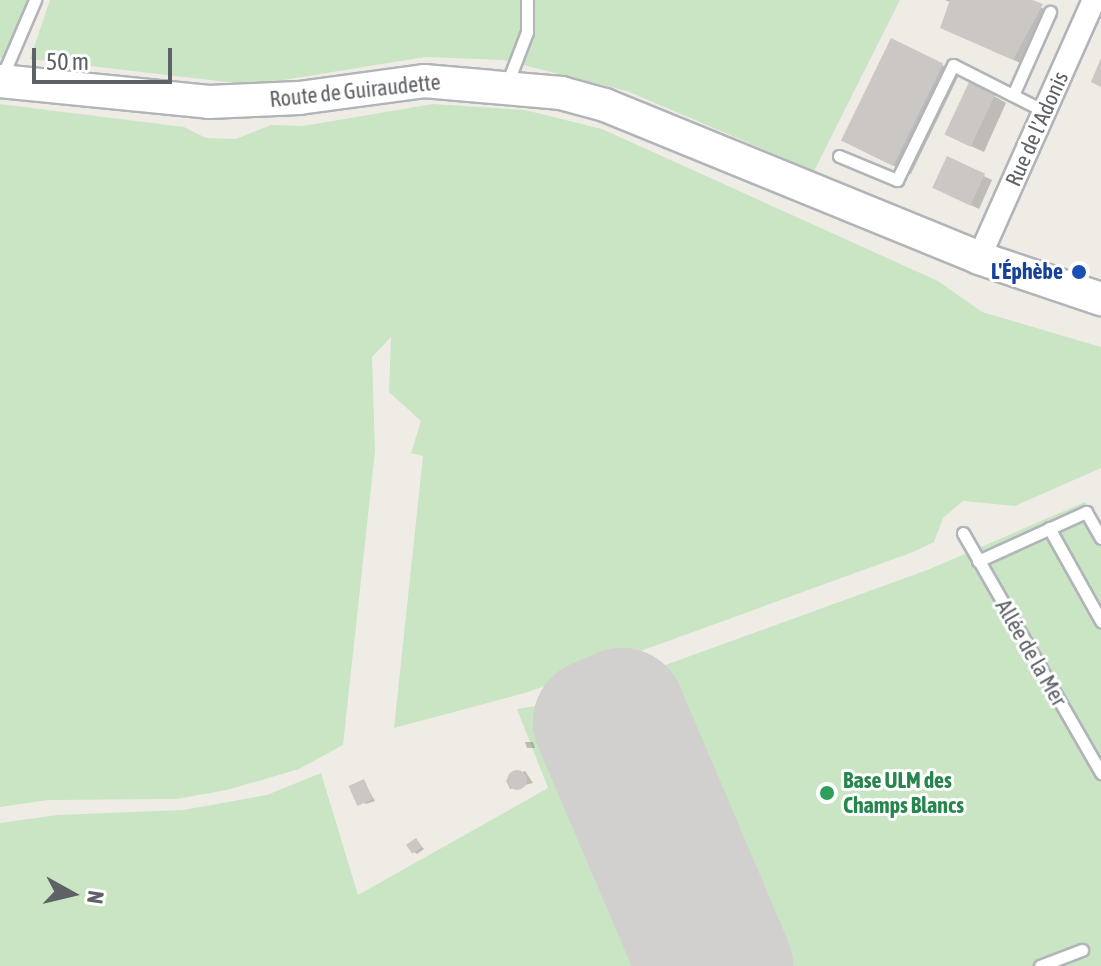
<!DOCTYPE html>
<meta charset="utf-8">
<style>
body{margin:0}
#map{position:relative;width:1101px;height:966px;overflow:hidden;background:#efece6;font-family:"Asap Condensed",sans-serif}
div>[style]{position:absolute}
.green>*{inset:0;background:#c9e5c4}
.shadow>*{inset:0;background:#0003}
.runway>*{height:126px;margin:-63px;padding:0 63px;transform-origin:63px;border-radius:63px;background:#d2d0ce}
.building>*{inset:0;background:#cbc7c4;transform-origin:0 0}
.round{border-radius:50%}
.roads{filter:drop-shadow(2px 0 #b1b4b8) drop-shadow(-2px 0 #b1b4b8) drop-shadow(0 2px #b1b4b8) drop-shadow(0 -2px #b1b4b8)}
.lane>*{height:11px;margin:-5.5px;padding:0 5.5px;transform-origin:5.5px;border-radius:5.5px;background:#fff}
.street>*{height:22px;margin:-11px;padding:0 11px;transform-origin:11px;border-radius:11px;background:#fff}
.secondary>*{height:32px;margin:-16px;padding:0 16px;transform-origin:16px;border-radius:16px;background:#fff}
.dots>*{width:22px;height:22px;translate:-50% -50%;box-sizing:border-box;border:4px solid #fff;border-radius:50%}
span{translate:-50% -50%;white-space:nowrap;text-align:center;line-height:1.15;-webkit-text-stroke:6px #fff;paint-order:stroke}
.street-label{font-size:22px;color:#5e6266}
.transit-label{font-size:22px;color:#164399;font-weight:700}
.right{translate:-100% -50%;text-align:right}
.leisure-label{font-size:22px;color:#27864d;font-weight:700}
.left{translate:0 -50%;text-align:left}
.north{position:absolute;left:32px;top:854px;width:80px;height:80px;-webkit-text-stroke:6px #fff;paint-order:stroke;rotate:98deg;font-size:22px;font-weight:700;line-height:32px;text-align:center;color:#5e6266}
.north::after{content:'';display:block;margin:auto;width:28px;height:36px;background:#5e6266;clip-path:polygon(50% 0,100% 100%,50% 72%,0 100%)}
.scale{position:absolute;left:32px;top:48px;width:140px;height:36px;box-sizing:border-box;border:4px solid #5e6266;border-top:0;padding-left:10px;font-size:24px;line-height:28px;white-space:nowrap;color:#5e6266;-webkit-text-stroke:6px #fff;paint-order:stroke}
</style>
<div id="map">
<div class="green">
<div style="clip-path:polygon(0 0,30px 0,4px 58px,0 58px)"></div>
<div style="clip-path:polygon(50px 0,900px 0,814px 171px,627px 91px,503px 60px,425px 57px,253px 85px,30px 59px)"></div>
<div style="clip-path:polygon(0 104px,184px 127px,206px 138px,236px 139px,271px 125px,303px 126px,433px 104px,525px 110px,602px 129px,938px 281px,982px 312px,1101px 347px,1101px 468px,1015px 506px,963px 501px,943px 518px,934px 542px,913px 552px,525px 693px,394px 728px,423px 456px,411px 453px,421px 421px,389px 392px,391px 337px,372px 357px,375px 451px,343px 745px,299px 769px,227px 790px,176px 799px,48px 800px,0 807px)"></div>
<div style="clip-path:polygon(1085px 502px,1101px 530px,1101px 966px,0 966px,0 823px,57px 815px,183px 810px,267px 795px,321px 773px,358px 895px,548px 788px,517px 709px,566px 701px,930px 569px)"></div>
</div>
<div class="shadow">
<div style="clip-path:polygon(945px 0,1026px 0,1058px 16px,1031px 68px,942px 27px,952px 3px)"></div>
<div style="clip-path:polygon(942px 65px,959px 75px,911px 174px,861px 150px)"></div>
<div style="clip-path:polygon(994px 96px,1006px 103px,984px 152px,960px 141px)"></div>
<div style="clip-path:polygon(948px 159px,992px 180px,979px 209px,943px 192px)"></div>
<div style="clip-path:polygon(525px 742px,533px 742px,535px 748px,527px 748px)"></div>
<div style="clip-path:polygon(525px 771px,533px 783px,510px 789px,506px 780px)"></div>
<div style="clip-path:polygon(364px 782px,375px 801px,366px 804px,362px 802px)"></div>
<div style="clip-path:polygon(416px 840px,424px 849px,417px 854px,414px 852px)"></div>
</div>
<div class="runway">
<div style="left:700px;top:966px;width:265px;rotate:-113.1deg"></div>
<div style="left:596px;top:722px;width:28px;rotate:-23deg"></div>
<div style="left:622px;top:711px;width:277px;rotate:67deg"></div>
</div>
<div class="building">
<div style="clip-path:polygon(950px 0,1032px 0,1043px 4px,1013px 60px,940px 28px)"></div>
<div style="left:891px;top:38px;width:58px;height:114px;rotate:26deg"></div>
<div style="clip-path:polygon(1101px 58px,1101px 87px,1091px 82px)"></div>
<div style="left:969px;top:82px;width:29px;height:58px;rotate:25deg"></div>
<div style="left:947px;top:156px;width:42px;height:35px;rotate:25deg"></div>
<div class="round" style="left:507px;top:770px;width:20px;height:20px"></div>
<div style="left:364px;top:779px;width:22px;height:17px;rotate:66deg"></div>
<div style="left:416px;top:838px;width:11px;height:12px;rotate:56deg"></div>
</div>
<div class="roads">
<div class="lane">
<div style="left:2px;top:77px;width:84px;rotate:-66.8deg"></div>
<div style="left:507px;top:84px;width:56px;rotate:-69deg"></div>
<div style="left:527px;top:32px;width:32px;rotate:-90deg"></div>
<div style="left:1013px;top:95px;width:91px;rotate:-66deg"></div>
<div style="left:839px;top:156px;width:63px;rotate:22.5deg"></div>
<div style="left:897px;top:180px;width:128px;rotate:-64deg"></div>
<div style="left:953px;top:65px;width:104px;rotate:26.8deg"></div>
<div style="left:1049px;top:528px;width:107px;rotate:60.8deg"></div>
<div style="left:963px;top:533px;width:277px;rotate:60.1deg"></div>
<div style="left:978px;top:561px;width:119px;rotate:-24.4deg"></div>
<div style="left:1086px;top:512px;width:30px;rotate:60deg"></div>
<div style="left:1040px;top:966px;width:45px;rotate:-20.9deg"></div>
</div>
<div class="street">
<div style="left:979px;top:258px;width:282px;rotate:-66deg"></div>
</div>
<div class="secondary">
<div style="left:0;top:81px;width:210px;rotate:5.7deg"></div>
<div style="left:209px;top:102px;width:90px;rotate:-2.5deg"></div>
<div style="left:299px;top:98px;width:126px;rotate:-7.7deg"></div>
<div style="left:424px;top:81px;width:138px;rotate:5deg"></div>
<div style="left:561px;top:93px;width:46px;rotate:15.3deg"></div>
<div style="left:605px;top:105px;width:404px;rotate:22.2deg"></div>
<div style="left:979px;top:258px;width:129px;rotate:18.6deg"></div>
</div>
</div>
<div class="dots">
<div style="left:1079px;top:272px;background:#1a4fb4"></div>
<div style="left:827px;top:793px;background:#2e9e5b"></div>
</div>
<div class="street-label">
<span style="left:355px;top:91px;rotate:-6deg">Route de Guiraudette</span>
<span style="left:1037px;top:129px;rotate:-66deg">Rue de l'Adonis</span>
<span style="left:1031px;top:653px;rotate:60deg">Allée de la Mer</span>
</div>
<div class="transit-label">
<span class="right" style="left:1063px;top:272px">L'Éphèbe</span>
</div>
<div class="leisure-label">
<span class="left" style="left:843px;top:793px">Base ULM des<br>Champs Blancs</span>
</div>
<div class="north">N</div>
<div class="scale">50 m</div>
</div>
